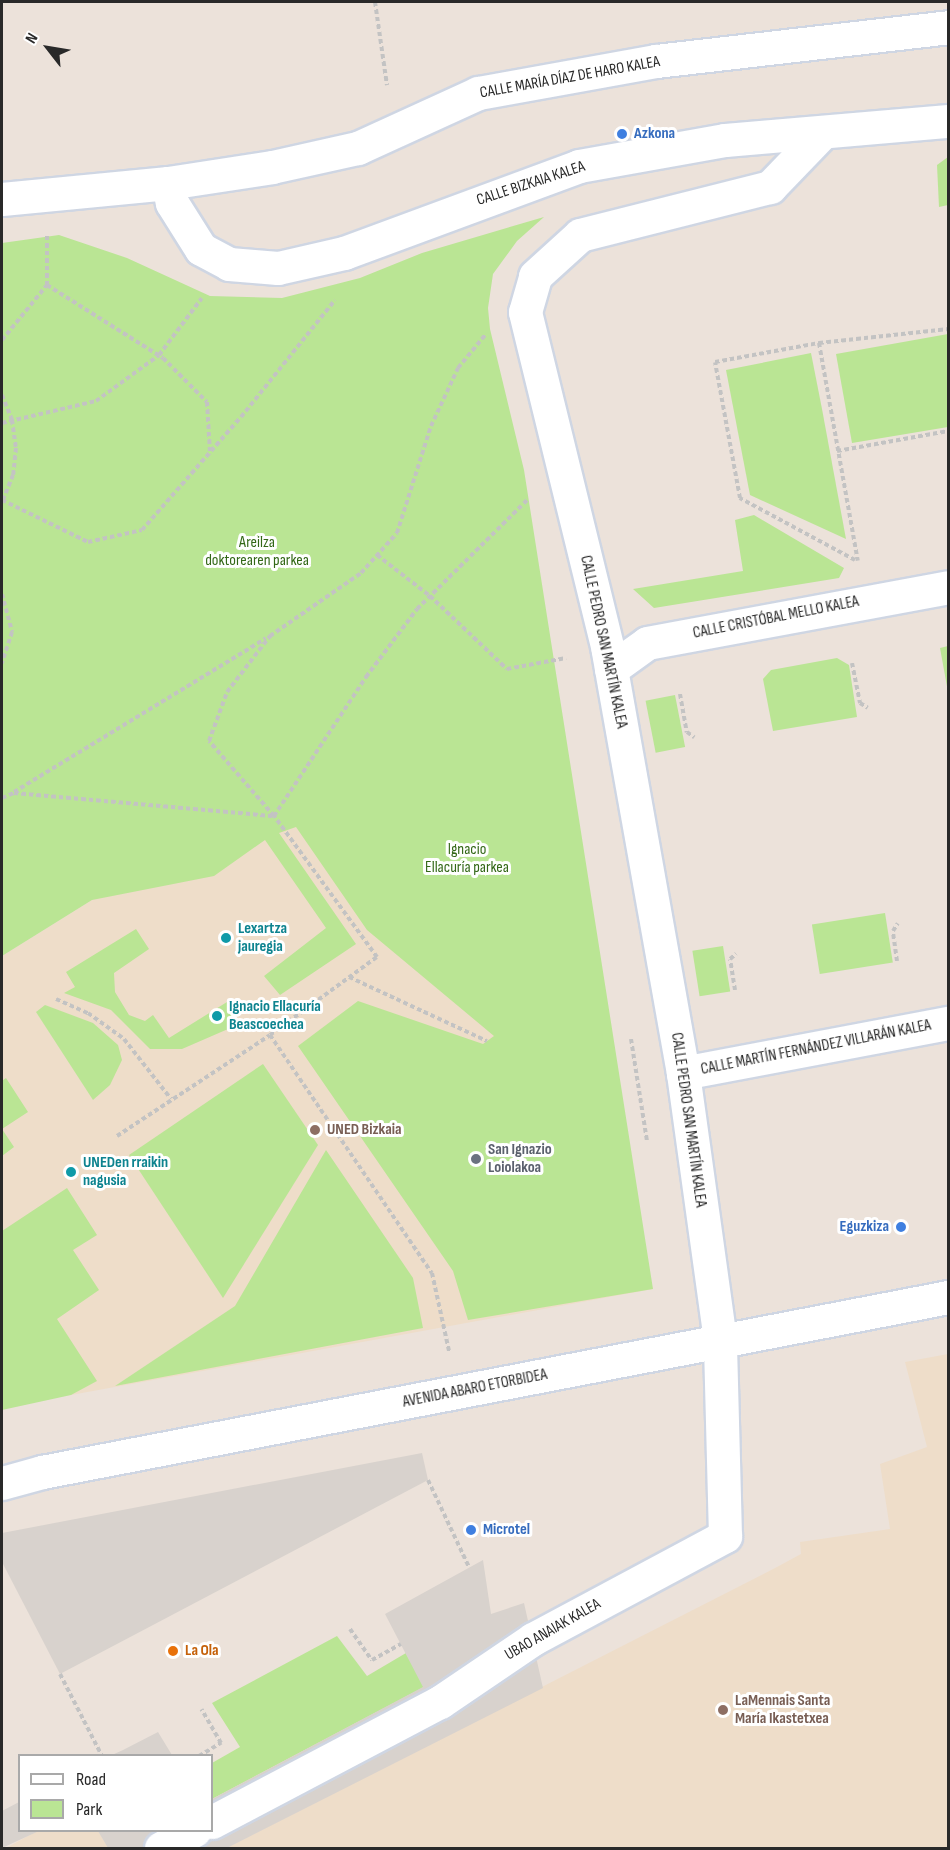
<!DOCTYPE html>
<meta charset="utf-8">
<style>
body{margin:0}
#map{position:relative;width:950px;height:1850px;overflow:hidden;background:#ece2da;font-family:"Sofia Sans Condensed",sans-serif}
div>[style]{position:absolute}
.education>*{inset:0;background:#eeddc9}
.green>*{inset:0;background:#bae594;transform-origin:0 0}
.plaza>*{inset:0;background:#d8d2cd}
.path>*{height:4px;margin-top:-2px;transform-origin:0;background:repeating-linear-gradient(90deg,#c3c3c3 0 4.5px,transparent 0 7.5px)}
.roads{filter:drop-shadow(2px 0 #cfd6e3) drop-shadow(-2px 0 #cfd6e3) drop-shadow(0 2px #cfd6e3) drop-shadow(0 -2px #cfd6e3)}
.street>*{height:33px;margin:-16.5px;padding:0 16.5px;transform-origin:16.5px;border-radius:16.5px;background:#fff}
.secondary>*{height:33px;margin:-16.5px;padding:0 16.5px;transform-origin:16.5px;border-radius:16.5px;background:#fff}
.dots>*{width:16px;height:16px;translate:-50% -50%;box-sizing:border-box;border:3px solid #fff;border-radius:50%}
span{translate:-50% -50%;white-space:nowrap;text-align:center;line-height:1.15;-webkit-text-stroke:6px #fff;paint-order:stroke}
.street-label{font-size:16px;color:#292929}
.shop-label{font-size:16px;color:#366cbe;font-weight:700}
.left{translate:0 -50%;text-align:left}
.right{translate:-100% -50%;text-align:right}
.park-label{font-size:16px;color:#336817}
.culture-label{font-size:16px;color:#0d838f;font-weight:700}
.education-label{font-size:16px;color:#785e54;font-weight:700}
.worship-label{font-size:16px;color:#5b616d;font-weight:700}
.food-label{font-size:16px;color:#c56008;font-weight:700}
.frame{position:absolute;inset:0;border:3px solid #292929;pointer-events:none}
.legend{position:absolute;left:18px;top:1754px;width:195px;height:78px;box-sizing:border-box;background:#fff;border:2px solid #a9a9a9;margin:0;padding:8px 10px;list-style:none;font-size:18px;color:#292929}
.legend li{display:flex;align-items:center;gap:12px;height:30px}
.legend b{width:30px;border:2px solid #a9a9a9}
.north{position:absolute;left:18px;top:18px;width:60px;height:60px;-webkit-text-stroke:4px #fff;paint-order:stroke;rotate:301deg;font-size:16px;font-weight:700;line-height:24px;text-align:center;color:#292929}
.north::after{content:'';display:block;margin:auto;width:21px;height:27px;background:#292929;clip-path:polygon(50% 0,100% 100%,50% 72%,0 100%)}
</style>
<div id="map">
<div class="education">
<div style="clip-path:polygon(460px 726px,653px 1289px,71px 1395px,2px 1294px,2px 956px,92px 900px)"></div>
<div style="clip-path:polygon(948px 1354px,948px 1848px,226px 1848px,777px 1567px,801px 1554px,800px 1542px,890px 1529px,880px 1464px,927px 1447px,905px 1362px)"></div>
<div style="clip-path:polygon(39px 1830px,98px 1831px,109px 1848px,6px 1848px)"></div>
</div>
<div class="green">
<div style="clip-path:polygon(948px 157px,948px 205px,939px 207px,937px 165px)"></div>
<div style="clip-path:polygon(544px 217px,517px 241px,493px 274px,488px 308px,490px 329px,524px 470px,653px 1289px,468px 1320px,453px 1271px,298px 1046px,358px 1001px,483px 1044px,494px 1036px,367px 930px,296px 827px,279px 833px,356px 944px,280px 995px,264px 976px,326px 928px,265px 840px,214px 876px,92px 900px,2px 956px,2px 243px,59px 235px,127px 258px,210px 296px,282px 298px,360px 278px,422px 253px)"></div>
<div style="clip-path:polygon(948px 334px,948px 427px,852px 443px,836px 354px)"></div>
<div style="clip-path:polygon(811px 353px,822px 409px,846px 539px,750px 495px,726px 370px)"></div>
<div style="clip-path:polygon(754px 515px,844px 568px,839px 578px,654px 608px,633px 589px,743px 571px,735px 520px)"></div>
<div style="clip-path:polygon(948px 646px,948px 692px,940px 648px)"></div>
<div style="clip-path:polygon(837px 658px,849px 665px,857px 717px,773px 731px,763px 679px,771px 670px)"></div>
<div style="left:675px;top:695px;width:53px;height:30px;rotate:79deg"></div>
<div style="left:885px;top:913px;width:50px;height:74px;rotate:81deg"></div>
<div style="clip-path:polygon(136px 929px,149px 949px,114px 973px,115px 992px,129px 1015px,145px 1021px,153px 1015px,169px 1038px,227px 1002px,235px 1026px,182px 1049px,150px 1049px,111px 1010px,64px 993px,75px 987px,66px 972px)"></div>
<div style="left:723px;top:946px;width:46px;height:31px;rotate:81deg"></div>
<div style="clip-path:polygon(45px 1005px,93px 1023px,118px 1045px,122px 1060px,110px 1085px,93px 1100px,36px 1012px)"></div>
<div style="clip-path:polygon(263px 1064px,318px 1145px,223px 1298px,129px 1155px)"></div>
<div style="clip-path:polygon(6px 1078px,28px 1112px,2px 1129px,14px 1147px,2px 1156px,2px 1081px)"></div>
<div style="clip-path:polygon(326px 1150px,413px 1278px,423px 1328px,115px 1386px,235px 1306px)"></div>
<div style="clip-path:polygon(67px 1188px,97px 1235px,73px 1250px,99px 1290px,57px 1319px,97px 1381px,71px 1395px,2px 1410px,2px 1231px)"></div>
<div style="clip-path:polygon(337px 1636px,367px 1676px,406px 1653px,424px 1687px,212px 1799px,212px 1763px,240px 1747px,212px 1703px)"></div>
</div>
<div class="plaza">
<div style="clip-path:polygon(422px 1453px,428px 1480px,60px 1674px,2px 1562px,2px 1533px)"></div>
<div style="clip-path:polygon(483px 1560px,491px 1614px,524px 1603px,543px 1688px,227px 1848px,108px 1848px,98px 1831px,212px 1830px,212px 1799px,423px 1687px,385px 1614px)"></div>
<div style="clip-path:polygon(158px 1732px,172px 1755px,112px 1755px,123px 1750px)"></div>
<div style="clip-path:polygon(19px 1802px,20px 1830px,39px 1831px,2px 1848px,2px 1811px)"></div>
</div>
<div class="path">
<div style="left:375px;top:2px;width:84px;rotate:81.8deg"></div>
<div style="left:47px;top:285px;width:137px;rotate:32.2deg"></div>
<div style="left:163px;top:358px;width:62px;rotate:45deg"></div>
<div style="left:207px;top:402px;width:51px;rotate:86.6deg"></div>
<div style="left:2px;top:340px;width:71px;rotate:-50.7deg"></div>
<div style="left:47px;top:285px;width:49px;rotate:-90deg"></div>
<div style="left:819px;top:343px;width:130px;rotate:-6.2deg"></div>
<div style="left:2px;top:395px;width:27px;rotate:68deg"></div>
<div style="left:12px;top:420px;width:28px;rotate:82deg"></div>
<div style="left:16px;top:448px;width:27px;rotate:96deg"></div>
<div style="left:13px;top:475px;width:29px;rotate:112deg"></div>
<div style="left:2px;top:423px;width:97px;rotate:-13.2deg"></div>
<div style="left:96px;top:401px;width:78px;rotate:-36.1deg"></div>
<div style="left:159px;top:355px;width:71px;rotate:-53deg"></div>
<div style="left:837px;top:451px;width:113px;rotate:-10.2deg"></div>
<div style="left:2px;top:500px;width:96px;rotate:26deg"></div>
<div style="left:88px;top:542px;width:55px;rotate:-12.5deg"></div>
<div style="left:142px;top:530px;width:150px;rotate:-48.8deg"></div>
<div style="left:241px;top:417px;width:150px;rotate:-51.2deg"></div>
<div style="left:377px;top:555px;width:67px;rotate:37.7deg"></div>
<div style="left:430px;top:596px;width:106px;rotate:43.5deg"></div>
<div style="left:507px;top:669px;width:60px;rotate:-10.6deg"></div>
<div style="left:855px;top:560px;width:131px;rotate:-151.7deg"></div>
<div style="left:740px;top:498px;width:138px;rotate:-100.4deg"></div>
<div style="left:715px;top:362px;width:106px;rotate:-10.4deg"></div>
<div style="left:819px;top:343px;width:221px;rotate:79.9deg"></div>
<div style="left:2px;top:594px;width:39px;rotate:75deg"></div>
<div style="left:12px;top:632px;width:33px;rotate:108deg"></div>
<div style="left:852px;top:663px;width:41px;rotate:78.7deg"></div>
<div style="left:860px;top:703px;width:9px;rotate:32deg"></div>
<div style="left:680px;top:694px;width:39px;rotate:80deg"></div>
<div style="left:687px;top:732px;width:9px;rotate:36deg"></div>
<div style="left:14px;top:792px;width:295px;rotate:-31.4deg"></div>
<div style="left:2px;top:798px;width:13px;rotate:-23deg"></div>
<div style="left:14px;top:793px;width:261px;rotate:5.1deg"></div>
<div style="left:274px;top:816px;width:167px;rotate:-56.5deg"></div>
<div style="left:366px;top:677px;width:85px;rotate:-53.1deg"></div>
<div style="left:417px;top:609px;width:156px;rotate:-44.7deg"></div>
<div style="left:897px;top:961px;width:30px;rotate:-98deg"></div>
<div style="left:893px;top:931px;width:9px;rotate:-58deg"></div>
<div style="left:349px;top:977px;width:152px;rotate:24.9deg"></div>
<div style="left:735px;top:990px;width:31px;rotate:-99deg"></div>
<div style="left:730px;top:959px;width:8px;rotate:-40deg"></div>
<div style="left:56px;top:999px;width:35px;rotate:24deg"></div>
<div style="left:88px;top:1013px;width:44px;rotate:35.8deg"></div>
<div style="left:124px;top:1039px;width:76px;rotate:51.9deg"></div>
<div style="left:270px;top:1035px;width:288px;rotate:55.8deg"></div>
<div style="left:432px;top:1273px;width:80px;rotate:77.7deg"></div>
<div style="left:631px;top:1039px;width:103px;rotate:81.1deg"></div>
<div style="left:117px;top:1136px;width:183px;rotate:-33.4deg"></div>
<div style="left:270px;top:1035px;width:132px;rotate:-36.1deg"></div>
<div style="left:377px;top:957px;width:175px;rotate:-126.1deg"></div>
<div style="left:274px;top:816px;width:99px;rotate:-130.9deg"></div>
<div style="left:209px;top:741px;width:52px;rotate:-69.8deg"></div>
<div style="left:227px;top:692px;width:71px;rotate:-52.5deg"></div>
<div style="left:270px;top:636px;width:111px;rotate:-34.7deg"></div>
<div style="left:361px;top:573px;width:54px;rotate:-48deg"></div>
<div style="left:397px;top:533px;width:112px;rotate:-72.4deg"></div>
<div style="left:431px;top:426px;width:64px;rotate:-65deg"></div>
<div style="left:458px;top:368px;width:44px;rotate:-50.5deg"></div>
<div style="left:428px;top:1480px;width:96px;rotate:64.8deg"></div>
<div style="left:350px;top:1629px;width:38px;rotate:55deg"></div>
<div style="left:372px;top:1660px;width:33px;rotate:-29deg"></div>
<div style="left:60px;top:1674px;width:92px;rotate:62.9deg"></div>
<div style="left:199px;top:1756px;width:26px;rotate:-31deg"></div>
<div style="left:221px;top:1743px;width:39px;rotate:-120deg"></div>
</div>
<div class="roads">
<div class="street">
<div style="left:168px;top:183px;width:20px;rotate:79deg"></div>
<div style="left:172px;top:203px;width:54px;rotate:57.8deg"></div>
<div style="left:201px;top:249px;width:32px;rotate:28deg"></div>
<div style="left:229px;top:264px;width:49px;rotate:4.7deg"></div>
<div style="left:278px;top:268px;width:68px;rotate:-12.8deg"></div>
<div style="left:344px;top:253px;width:251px;rotate:-20.3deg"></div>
<div style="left:579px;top:166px;width:148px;rotate:-10.1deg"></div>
<div style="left:725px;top:140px;width:224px;rotate:-4.9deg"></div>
<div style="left:2px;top:199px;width:167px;rotate:-5.5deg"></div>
<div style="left:168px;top:183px;width:105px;rotate:-8.7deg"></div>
<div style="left:272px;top:167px;width:88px;rotate:-12.5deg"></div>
<div style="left:358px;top:148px;width:132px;rotate:-24.6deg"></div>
<div style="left:478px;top:93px;width:181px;rotate:-10.2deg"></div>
<div style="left:656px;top:61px;width:294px;rotate:-6.6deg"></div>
<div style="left:611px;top:669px;width:44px;rotate:-35.8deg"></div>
<div style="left:647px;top:643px;width:306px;rotate:-10.5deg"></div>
<div style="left:683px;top:1073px;width:270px;rotate:-10.7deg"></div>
<div style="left:212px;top:1822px;width:258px;rotate:-27.8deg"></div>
<div style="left:440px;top:1702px;width:112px;rotate:-34.1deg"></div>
<div style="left:533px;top:1639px;width:218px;rotate:-28.2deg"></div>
<div style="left:725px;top:1536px;width:196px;rotate:-91.5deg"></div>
<div style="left:720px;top:1340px;width:270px;rotate:-97.9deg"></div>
<div style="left:683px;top:1073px;width:430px;rotate:-100.1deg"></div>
<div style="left:608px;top:650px;width:348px;rotate:-103.8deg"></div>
<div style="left:525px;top:312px;width:37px;rotate:-74deg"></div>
<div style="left:535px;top:276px;width:61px;rotate:-42.3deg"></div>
<div style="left:580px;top:235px;width:196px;rotate:-14.2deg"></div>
<div style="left:770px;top:187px;width:75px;rotate:-46.1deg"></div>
<div style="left:161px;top:1848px;width:38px;rotate:-28deg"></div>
</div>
<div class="secondary">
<div style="left:2px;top:1483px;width:41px;rotate:-15.4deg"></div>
<div style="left:42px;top:1472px;width:923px;rotate:-10.93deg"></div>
</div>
</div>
<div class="dots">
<div style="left:622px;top:134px;background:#3f7fe0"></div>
<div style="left:226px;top:938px;background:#0f9aa8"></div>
<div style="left:217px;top:1016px;background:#0f9aa8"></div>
<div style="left:315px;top:1130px;background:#8d6e63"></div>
<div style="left:476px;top:1159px;background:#6b7280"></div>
<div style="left:71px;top:1172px;background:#0f9aa8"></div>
<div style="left:901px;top:1227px;background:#3f7fe0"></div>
<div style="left:471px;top:1530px;background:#3f7fe0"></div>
<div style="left:173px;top:1651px;background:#e8710a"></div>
<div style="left:723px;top:1710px;background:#8d6e63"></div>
</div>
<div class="street-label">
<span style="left:570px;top:78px;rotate:-10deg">CALLE MARÍA DÍAZ DE HARO KALEA</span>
<span style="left:531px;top:184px;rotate:-18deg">CALLE BIZKAIA KALEA</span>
<span style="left:776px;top:618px;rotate:-11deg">CALLE CRISTÓBAL MELLO KALEA</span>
<span style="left:603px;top:642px;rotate:78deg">CALLE PEDRO SAN MARTÍN KALEA</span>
<span style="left:816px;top:1048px;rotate:-11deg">CALLE MARTÍN FERNÁNDEZ VILLARÁN KALEA</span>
<span style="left:688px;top:1120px;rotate:82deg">CALLE PEDRO SAN MARTÍN KALEA</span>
<span style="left:475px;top:1389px;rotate:-11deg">AVENIDA ABARO ETORBIDEA</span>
<span style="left:553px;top:1630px;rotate:-30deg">UBAO ANAIAK KALEA</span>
</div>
<div class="shop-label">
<span class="left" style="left:634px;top:134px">Azkona</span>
<span class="right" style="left:889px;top:1227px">Eguzkiza</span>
<span class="left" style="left:483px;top:1530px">Microtel</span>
</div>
<div class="park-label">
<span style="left:257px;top:552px">Areilza<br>doktorearen parkea</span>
<span style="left:467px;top:859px">Ignacio<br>Ellacuría parkea</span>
</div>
<div class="culture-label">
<span class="left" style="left:238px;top:938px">Lexartza<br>jauregia</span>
<span class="left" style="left:229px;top:1016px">Ignacio Ellacuría<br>Beascoechea</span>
<span class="left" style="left:83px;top:1172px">UNEDen rraikin<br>nagusia</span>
</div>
<div class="education-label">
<span class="left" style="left:327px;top:1130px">UNED Bizkaia</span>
<span class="left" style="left:735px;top:1710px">LaMennais Santa<br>María Ikastetxea</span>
</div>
<div class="worship-label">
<span class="left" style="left:488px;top:1159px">San Ignazio<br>Loiolakoa</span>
</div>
<div class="food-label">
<span class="left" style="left:185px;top:1651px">La Ola</span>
</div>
<div class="frame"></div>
<ul class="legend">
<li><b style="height:8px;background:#fff"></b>Road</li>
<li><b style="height:16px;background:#bae594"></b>Park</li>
</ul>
<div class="north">N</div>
</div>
